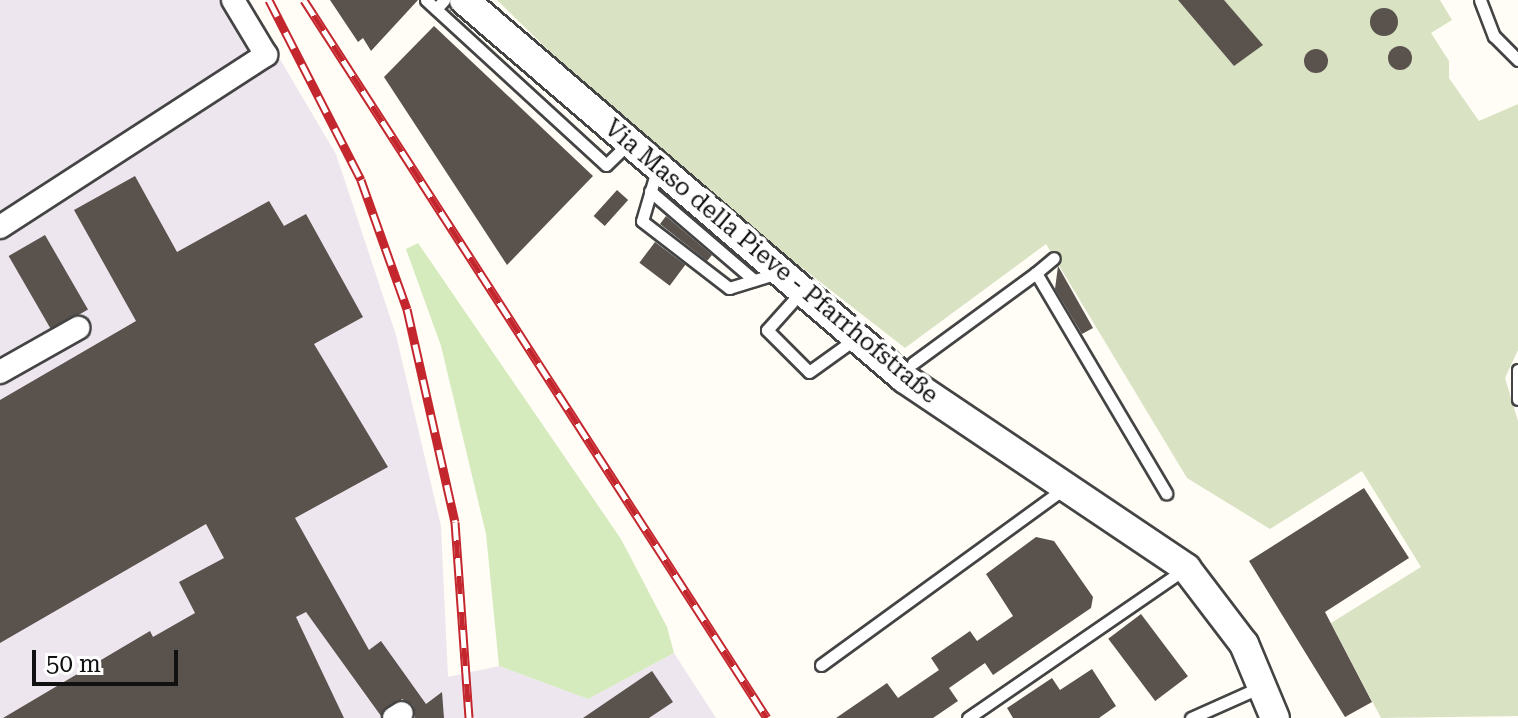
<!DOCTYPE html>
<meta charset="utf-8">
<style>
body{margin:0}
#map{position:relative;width:1518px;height:718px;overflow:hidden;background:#fffdf5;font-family:"Roboto Serif",serif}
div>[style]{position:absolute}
.industrial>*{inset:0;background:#eee6ef}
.green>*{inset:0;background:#d5ebbd}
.cemetery>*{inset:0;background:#d9e3c4}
.building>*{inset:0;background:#5a524d;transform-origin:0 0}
.round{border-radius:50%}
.roads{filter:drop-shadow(2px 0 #444) drop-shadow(-2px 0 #444) drop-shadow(0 2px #444) drop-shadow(0 -2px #444)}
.service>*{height:11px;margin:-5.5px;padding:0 5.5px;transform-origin:5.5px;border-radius:5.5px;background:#fff}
.minor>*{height:22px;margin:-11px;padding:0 11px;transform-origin:11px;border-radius:11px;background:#fff}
.tertiary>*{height:28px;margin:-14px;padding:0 14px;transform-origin:14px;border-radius:14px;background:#fff}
.rail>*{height:9px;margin-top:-4.5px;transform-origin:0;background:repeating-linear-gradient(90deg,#fff 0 18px,#c4262e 0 36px);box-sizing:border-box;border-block:2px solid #c4262e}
span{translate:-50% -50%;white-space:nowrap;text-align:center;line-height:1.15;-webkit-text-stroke:8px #fff;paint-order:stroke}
.street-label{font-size:24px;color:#111}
.scale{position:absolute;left:32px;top:650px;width:146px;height:36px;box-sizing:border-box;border:4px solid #111;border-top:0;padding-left:10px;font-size:24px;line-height:28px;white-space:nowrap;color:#111;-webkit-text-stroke:6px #fff;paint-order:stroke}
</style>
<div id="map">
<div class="industrial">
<div style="clip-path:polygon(0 0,245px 0,336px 154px,396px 335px,441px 526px,448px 677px,499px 666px,588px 699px,674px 653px,716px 718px,0 718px)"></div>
</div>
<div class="green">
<div style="clip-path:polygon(418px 243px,621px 539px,667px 627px,674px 653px,588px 699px,499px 666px,486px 534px,441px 346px,406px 249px)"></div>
</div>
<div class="cemetery">
<div style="clip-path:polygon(497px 0,1440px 0,1452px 20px,1431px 33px,1449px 61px,1449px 78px,1479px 121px,1518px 104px,1518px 350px,1505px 378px,1518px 421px,1518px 716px,1381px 718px,1331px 623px,1421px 567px,1362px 471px,1270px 529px,1187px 478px,1046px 244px,905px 348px,648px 148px)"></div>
</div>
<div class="building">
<div style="clip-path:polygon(330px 0,418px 0,371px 51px,363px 38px,358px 42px)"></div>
<div style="clip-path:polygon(1178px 0,1224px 0,1263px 45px,1234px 66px)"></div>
<div class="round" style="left:1370px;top:8px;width:28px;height:28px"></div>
<div style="clip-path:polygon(434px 26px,593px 176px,507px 265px,384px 77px)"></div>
<div class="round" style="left:1388px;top:46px;width:24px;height:24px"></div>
<div class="round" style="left:1304px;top:49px;width:24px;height:24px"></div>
<div style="clip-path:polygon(135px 176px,177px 252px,269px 201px,284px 226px,306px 214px,363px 317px,314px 344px,388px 467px,295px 518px,369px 650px,381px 641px,426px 704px,442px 692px,444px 718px,415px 718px,413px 705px,402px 699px,381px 716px,306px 612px,296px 617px,344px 718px,3px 718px,150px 631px,153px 637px,195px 613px,179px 582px,224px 558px,206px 524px,0 643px,0 400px,136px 321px,74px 210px)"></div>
<div style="left:617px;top:190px;width:15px;height:35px;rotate:42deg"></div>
<div style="clip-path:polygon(666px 216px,712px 255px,707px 261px,660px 224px)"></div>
<div style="left:45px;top:235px;width:86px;height:42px;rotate:60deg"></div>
<div style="left:655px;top:242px;width:38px;height:26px;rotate:37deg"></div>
<div style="clip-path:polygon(1058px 266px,1093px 328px,1082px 334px,1055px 289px)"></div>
<div style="clip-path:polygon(1364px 488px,1409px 558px,1325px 612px,1372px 702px,1345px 717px,1249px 561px)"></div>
<div style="clip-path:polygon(1036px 537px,1054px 541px,1093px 597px,1091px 608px,993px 675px,985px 663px,949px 688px,958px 701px,933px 718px,836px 718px,887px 683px,898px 698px,939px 670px,931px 658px,970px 631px,977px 641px,1013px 616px,986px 574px)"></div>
<div style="left:1141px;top:614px;width:78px;height:41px;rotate:53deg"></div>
<div style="clip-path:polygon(1092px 669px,1116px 706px,1099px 718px,1013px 718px,1007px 708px,1052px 678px,1060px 690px)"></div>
<div style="clip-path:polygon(652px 671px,673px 702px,649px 718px,583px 718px)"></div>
</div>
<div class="roads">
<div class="service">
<div style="left:426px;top:0;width:244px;rotate:42.5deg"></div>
<div style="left:606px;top:165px;width:30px;rotate:-44deg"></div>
<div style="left:1480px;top:0;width:39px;rotate:69deg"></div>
<div style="left:1494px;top:36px;width:34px;rotate:45deg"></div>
<div style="left:436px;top:9px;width:12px;rotate:-48deg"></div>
<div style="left:657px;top:170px;width:53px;rotate:106.4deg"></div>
<div style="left:642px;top:221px;width:110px;rotate:37.6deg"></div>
<div style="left:729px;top:288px;width:51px;rotate:-17deg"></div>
<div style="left:650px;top:191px;width:137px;rotate:40.6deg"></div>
<div style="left:1036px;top:273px;width:23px;rotate:-40deg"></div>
<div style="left:801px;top:292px;width:51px;rotate:131.8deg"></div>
<div style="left:767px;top:330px;width:59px;rotate:45deg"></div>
<div style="left:809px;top:372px;width:57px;rotate:-35.7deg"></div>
<div style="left:913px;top:363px;width:152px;rotate:-36.2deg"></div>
<div style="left:1036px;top:273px;width:256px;rotate:59.4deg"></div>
<div style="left:1518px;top:370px;width:29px;rotate:90deg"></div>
<div style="left:821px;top:665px;width:299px;rotate:-36deg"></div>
<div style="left:968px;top:718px;width:263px;rotate:-34.5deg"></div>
<div style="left:1191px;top:718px;width:79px;rotate:-24deg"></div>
</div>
<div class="minor">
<div style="left:0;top:227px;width:317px;rotate:-32.9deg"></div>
<div style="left:266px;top:55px;width:64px;rotate:-121deg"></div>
<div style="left:0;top:372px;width:90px;rotate:-29.4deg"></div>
<div style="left:394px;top:718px;width:9px;rotate:-32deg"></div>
</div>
<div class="tertiary">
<div style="left:464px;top:0;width:581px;rotate:40.68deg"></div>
<div style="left:905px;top:379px;width:339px;rotate:33.9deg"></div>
<div style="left:1186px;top:568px;width:96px;rotate:52.7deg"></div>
<div style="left:1244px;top:644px;width:80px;rotate:67.3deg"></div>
</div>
</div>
<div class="rail">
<div style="left:269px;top:0;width:202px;rotate:62.9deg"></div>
<div style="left:361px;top:180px;width:137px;rotate:70.4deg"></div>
<div style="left:407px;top:309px;width:218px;rotate:77.3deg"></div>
<div style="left:455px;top:522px;width:196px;rotate:85.9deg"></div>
<div style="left:304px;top:0;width:854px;rotate:57.18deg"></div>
</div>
<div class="street-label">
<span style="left:771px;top:262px;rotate:40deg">Via Maso della Pieve - Pfarrhofstraße</span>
</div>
<div class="scale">50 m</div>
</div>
